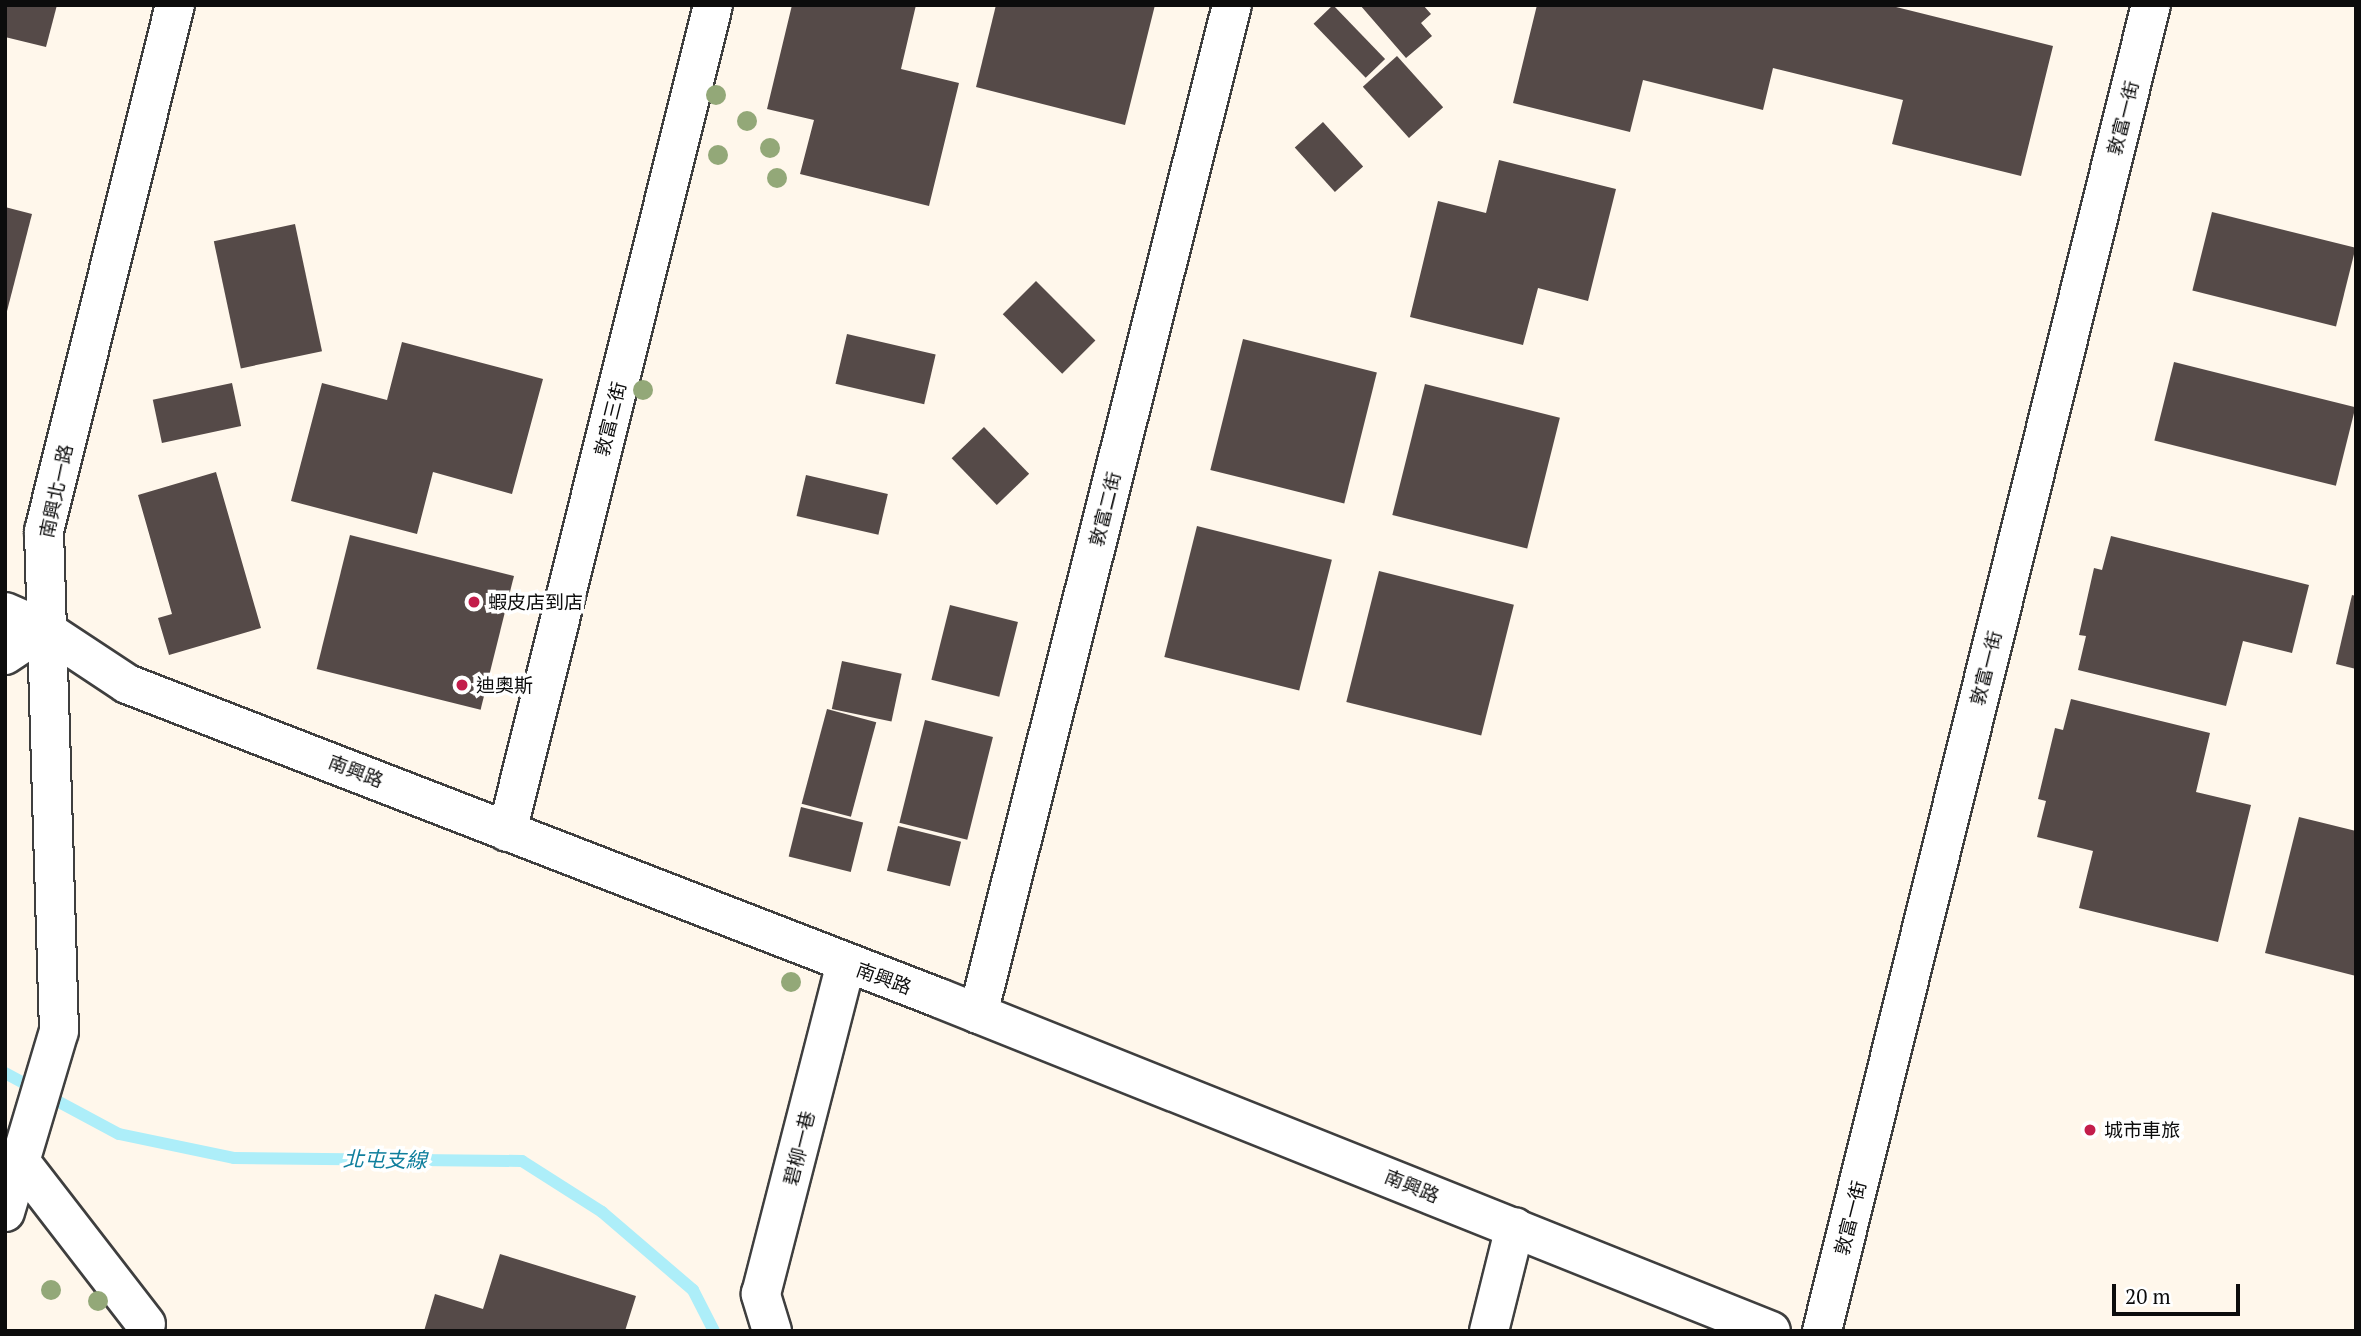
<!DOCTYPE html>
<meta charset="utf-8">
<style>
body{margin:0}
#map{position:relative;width:2361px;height:1336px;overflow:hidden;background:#fff7eb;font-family:"PT Serif","Noto Sans TC",serif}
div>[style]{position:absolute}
.stream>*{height:12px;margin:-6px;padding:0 6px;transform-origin:6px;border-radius:6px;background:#adeef9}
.building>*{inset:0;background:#554a48;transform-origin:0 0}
.roads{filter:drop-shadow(2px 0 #3f3f3f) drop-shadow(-2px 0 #3f3f3f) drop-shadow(0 2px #3f3f3f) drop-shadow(0 -2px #3f3f3f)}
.minor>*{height:38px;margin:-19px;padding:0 19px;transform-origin:19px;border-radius:19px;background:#fff}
.trees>*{width:20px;height:20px;margin:-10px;border-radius:50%;background:#93a878}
.dots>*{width:19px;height:19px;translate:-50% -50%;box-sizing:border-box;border:4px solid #fff;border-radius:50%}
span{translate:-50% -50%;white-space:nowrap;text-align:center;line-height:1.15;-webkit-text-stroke:7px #fff;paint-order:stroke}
.street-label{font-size:19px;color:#0c0c0c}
.poi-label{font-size:19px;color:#0c0c0c}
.left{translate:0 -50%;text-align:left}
.water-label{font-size:21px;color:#107f9d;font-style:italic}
.frame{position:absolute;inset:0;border:7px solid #0c0c0c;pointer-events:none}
.scale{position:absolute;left:2112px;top:1284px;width:128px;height:32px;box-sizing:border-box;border:4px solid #0c0c0c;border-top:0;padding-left:9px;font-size:21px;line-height:24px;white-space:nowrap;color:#0c0c0c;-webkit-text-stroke:5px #fff;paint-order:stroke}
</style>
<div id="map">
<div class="stream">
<div style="left:5px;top:1073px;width:129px;rotate:28.2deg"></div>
<div style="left:119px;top:1134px;width:117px;rotate:11.8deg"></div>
<div style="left:234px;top:1158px;width:288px;rotate:0.6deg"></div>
<div style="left:522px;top:1161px;width:95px;rotate:32.5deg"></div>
<div style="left:602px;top:1212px;width:120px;rotate:40.6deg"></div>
<div style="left:693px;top:1290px;width:46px;rotate:62.9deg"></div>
</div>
<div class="building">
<div style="clip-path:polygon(5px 5px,57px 5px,46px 47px,5px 37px)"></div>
<div style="clip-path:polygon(792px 5px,916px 5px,901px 69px,959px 83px,929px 206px,800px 174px,814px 120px,767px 109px)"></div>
<div style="clip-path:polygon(996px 5px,1155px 5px,1125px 125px,976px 87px)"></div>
<div style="left:1333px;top:5px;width:75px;height:27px;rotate:46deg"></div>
<div style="clip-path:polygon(1360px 5px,1423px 5px,1431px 14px,1421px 23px,1432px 36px,1406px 58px)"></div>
<div style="clip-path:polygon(1537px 5px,1888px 5px,2053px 46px,2021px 176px,1892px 144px,1903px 100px,1773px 68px,1763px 110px,1643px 80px,1630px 132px,1513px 103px)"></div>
<div style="left:1397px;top:56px;width:69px;height:46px;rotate:48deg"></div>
<div style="left:1323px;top:122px;width:60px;height:38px;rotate:48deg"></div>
<div style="clip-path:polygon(1499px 160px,1616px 189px,1588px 301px,1538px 288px,1523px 345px,1410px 317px,1438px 201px,1486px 213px)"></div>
<div style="clip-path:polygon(5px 207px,32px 214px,6px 315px,5px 315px)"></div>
<div style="left:2212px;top:212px;width:148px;height:81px;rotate:14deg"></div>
<div style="left:295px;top:224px;width:130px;height:83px;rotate:78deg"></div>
<div style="left:1036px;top:281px;width:84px;height:47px;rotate:45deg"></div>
<div style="left:847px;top:334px;width:91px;height:51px;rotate:13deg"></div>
<div style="left:1243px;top:339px;width:138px;height:135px;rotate:14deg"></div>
<div style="clip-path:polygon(402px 342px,543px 379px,512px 494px,433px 472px,417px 534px,291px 501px,322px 383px,387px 400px)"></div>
<div style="left:2174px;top:362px;width:187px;height:81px;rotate:14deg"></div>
<div style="left:232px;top:383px;width:44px;height:81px;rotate:78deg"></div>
<div style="left:1425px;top:384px;width:139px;height:135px;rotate:14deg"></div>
<div style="left:984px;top:427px;width:65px;height:45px;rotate:46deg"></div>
<div style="clip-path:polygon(216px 472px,261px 628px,169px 655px,158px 618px,172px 614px,138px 495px)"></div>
<div style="left:806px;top:475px;width:84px;height:42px;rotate:13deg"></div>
<div style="left:1197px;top:526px;width:139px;height:135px;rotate:14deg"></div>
<div style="left:350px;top:535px;width:169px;height:138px;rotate:14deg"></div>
<div style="clip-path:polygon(2111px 536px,2309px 585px,2292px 653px,2243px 641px,2226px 706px,2078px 670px,2086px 636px,2079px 635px,2094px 568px,2102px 570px)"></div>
<div style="left:1379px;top:571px;width:139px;height:135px;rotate:14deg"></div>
<div style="clip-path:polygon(2352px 595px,2356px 596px,2356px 669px,2336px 664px)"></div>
<div style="left:950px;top:605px;width:70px;height:77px;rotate:14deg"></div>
<div style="left:842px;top:661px;width:61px;height:49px;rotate:12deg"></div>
<div style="clip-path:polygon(2071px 699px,2210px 733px,2196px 792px,2251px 805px,2218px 942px,2079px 908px,2093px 851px,2037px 837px,2046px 801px,2038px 799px,2055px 728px,2063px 730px)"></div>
<div style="left:827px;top:709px;width:51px;height:98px;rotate:15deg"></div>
<div style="left:925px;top:720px;width:70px;height:106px;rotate:14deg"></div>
<div style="left:801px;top:807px;width:64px;height:51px;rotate:14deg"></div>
<div style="clip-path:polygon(2299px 817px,2356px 831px,2356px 976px,2265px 953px)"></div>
<div style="left:898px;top:826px;width:65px;height:46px;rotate:14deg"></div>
<div style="clip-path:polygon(500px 1254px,636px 1296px,625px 1331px,424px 1331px,435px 1294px,483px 1309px)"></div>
</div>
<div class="roads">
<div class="minor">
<div style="left:5px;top:612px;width:43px;rotate:23.6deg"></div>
<div style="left:44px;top:629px;width:100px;rotate:33.5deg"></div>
<div style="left:127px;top:684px;width:871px;rotate:21.14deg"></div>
<div style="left:939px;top:998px;width:896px;rotate:21.81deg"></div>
<div style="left:5px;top:655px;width:47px;rotate:-33.7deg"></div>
<div style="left:507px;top:832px;width:852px;rotate:-76.01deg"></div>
<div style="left:978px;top:1014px;width:1040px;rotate:-75.87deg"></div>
<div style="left:23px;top:1165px;width:201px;rotate:52.3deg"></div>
<div style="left:5px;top:1212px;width:189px;rotate:-73.4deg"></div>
<div style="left:59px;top:1031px;width:500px;rotate:-91.72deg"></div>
<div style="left:44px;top:531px;width:542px;rotate:-76.02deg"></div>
<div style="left:772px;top:1331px;width:39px;rotate:-107deg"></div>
<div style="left:761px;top:1294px;width:341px;rotate:-75.6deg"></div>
<div style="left:1489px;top:1331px;width:107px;rotate:-76deg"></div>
<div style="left:1822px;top:1331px;width:1366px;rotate:-76.07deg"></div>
</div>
</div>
<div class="trees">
<div style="left:716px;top:95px"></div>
<div style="left:747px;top:121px"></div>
<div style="left:770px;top:148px"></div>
<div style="left:718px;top:155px"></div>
<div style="left:777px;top:178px"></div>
<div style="left:643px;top:390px"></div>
<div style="left:791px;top:982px"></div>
<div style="left:51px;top:1290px"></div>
<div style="left:98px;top:1301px"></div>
</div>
<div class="dots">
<div style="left:474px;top:602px;background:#c31d4b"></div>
<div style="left:462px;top:685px;background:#c31d4b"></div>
<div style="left:2090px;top:1130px;background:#c31d4b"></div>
</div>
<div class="street-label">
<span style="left:2123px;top:118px;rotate:-76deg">敦富一街</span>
<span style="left:610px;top:419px;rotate:-76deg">敦富三街</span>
<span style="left:56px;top:491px;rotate:-78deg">南興北一路</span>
<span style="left:1105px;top:509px;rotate:-76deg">敦富二街</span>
<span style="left:1986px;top:668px;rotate:-76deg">敦富一街</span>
<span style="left:356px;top:771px;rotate:21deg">南興路</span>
<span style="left:884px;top:978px;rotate:20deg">南興路</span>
<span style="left:799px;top:1148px;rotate:-76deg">碧柳一巷</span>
<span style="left:1412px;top:1186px;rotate:22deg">南興路</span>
<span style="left:1850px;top:1218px;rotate:-76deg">敦富一街</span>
</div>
<div class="poi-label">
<span class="left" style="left:488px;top:602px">蝦皮店到店</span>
<span class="left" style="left:476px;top:685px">迪奧斯</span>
<span class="left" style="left:2104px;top:1130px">城市車旅</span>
</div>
<div class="water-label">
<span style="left:385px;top:1159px;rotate:1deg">北屯支線</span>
</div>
<div class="frame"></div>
<div class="scale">20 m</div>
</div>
